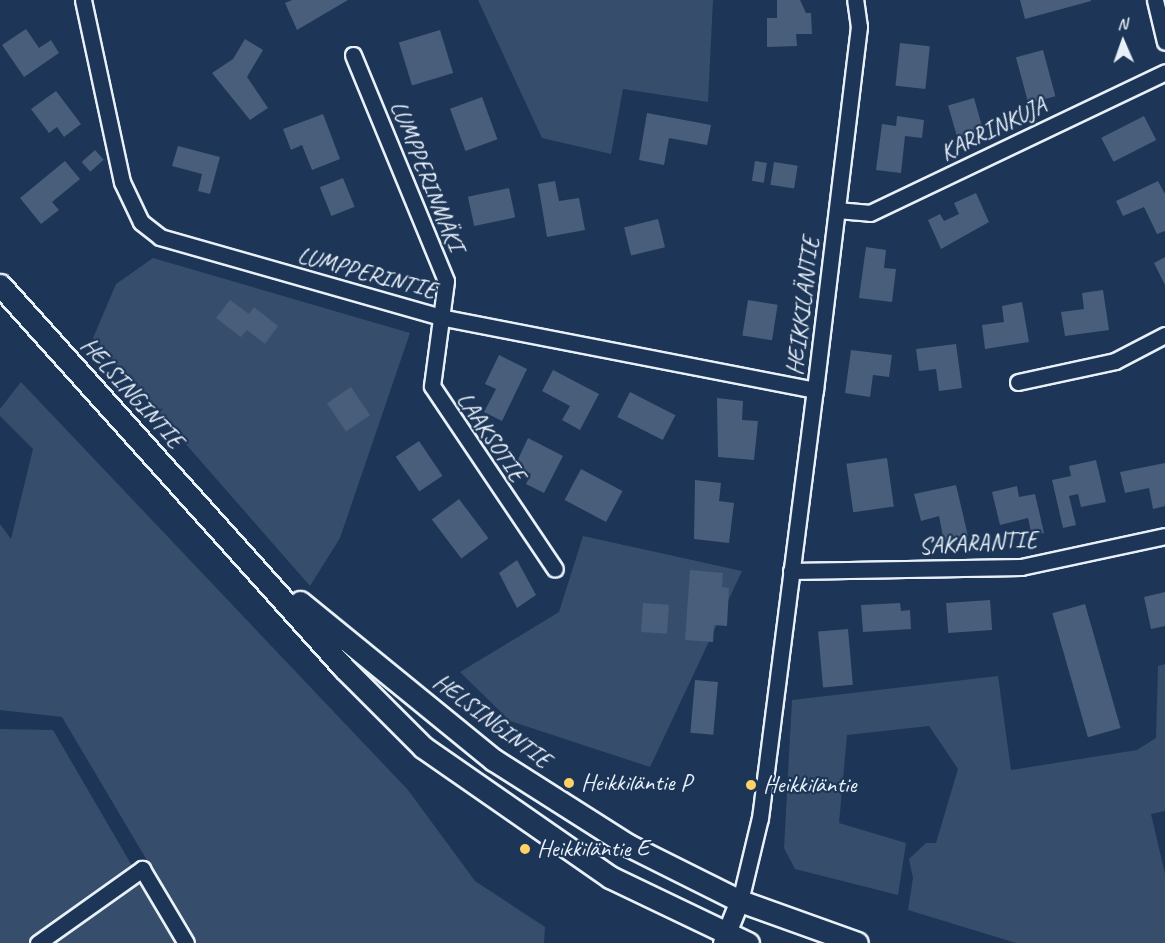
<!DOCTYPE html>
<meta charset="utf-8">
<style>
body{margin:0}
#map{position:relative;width:1165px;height:943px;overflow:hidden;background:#1d3557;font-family:Caveat,sans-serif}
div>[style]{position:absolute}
.green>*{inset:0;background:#374d6c}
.building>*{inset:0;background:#495e7a;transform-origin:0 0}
.roads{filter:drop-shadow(2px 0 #e8f1f8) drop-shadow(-2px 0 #e8f1f8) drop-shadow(0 2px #e8f1f8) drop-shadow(0 -2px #e8f1f8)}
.minor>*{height:15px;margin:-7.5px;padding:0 7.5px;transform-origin:7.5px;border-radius:7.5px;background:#1d3557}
.tertiary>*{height:18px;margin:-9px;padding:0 9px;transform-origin:9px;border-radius:9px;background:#1d3557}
.secondary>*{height:21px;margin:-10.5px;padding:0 10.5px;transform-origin:10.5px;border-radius:10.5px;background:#1d3557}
.dots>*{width:16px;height:16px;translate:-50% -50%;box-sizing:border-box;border:3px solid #1d3557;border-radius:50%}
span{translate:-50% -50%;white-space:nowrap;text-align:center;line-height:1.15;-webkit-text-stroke:4.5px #1d3557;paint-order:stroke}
.street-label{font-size:24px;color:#e8f1f8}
.poi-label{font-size:24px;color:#e8f1f8}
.left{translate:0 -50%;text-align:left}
.north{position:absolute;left:1093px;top:12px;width:60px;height:60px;-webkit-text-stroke:4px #1d3557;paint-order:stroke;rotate:358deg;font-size:16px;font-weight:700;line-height:24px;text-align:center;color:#e8f1f8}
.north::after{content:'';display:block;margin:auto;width:21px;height:27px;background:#e8f1f8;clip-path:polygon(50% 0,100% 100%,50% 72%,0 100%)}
</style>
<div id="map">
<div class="green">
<div style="clip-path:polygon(478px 0,713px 0,708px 102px,623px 89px,611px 154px,542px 138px)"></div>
<div style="clip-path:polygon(153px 258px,410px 333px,340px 538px,310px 586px,93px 338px,116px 284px)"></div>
<div style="clip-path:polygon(21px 382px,408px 790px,475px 881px,545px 927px,544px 943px,196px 943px,62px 717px,0 710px,0 524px,11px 539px,33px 449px,0 416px,0 409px)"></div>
<div style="clip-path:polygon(583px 536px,742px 571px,650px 767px,510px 721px,460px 672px,559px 612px)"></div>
<div style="clip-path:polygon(1165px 664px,1165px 811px,1151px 814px,1165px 874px,1165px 943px,1016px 943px,908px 910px,913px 878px,909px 859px,926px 843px,936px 843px,958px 769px,929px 726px,847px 735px,839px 823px,906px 843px,898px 895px,795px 869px,784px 848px,792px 700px,998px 676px,1011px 770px,1137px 750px,1156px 738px,1158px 666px)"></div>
<div style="clip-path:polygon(0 729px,53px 730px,177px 943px,0 943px)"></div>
</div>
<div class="building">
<div style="clip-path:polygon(292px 0,348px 0,297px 30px,285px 3px)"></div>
<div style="clip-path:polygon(777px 0,800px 0,806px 13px,811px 13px,812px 34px,796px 34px,797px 46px,767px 47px,767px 18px,777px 18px)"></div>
<div style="clip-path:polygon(1020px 0,1091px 0,1091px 1px,1025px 19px)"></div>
<div style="clip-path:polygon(26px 29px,39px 48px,51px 40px,59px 53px,24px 77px,2px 45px)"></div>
<div style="left:440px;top:30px;width:45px;height:43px;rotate:73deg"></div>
<div style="clip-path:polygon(245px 39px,263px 50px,247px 77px,268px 108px,250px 120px,212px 73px,233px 59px)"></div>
<div style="left:900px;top:43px;width:30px;height:43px;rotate:6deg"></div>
<div style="left:1043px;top:50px;width:48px;height:28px;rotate:75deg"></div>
<div style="clip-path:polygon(56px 91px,81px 124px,64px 137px,57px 127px,49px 133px,31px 109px)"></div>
<div style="left:482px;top:97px;width:45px;height:34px;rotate:70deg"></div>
<div style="left:974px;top:98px;width:35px;height:27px;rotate:74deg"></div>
<div style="clip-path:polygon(647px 113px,711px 125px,707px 145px,669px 138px,664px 165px,639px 160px)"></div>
<div style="clip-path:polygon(323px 114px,340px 159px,312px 170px,302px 145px,291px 150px,283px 129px)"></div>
<div style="clip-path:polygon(897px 116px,924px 120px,922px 138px,905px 136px,901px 173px,876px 170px,882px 124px,896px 126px)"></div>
<div style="left:1144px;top:116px;width:27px;height:48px;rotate:63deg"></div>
<div style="clip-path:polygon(178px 146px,220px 157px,210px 194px,198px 191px,202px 174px,172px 166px)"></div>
<div style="left:95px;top:150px;width:13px;height:18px;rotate:48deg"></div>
<div style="clip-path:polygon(65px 161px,80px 179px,52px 202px,59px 210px,41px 224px,20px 198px)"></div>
<div style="left:755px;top:161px;width:12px;height:20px;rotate:9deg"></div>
<div style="left:774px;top:162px;width:24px;height:23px;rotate:9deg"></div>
<div style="left:343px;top:178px;width:31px;height:25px;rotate:68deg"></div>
<div style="clip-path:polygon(555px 181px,559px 201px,579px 198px,585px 230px,547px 237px,538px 184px)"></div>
<div style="clip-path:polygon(1158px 181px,1165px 194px,1165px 231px,1157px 234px,1144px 207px,1123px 216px,1116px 201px)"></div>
<div style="left:509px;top:188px;width:30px;height:42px;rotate:78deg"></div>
<div style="clip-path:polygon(976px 193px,989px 222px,941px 249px,928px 220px,940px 214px,944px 221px,959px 214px,954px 203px)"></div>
<div style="left:658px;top:219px;width:29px;height:35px;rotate:76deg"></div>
<div style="clip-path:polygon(866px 247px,886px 250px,884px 268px,896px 269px,892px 302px,859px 298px)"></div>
<div style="clip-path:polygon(1165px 257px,1165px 285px,1154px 263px)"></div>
<div style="clip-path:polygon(1103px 290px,1109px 330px,1065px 336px,1061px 312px,1084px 309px,1082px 293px)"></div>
<div style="clip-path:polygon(230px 300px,249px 314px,254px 307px,278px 326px,265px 344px,247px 330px,241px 337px,216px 318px)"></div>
<div style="left:748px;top:300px;width:30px;height:36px;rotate:9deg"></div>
<div style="clip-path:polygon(1022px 302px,1029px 342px,985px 349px,982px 325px,1004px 322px,1002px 306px)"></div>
<div style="clip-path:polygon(956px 344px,962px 388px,939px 391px,936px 369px,919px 371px,916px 349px)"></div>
<div style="clip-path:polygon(851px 350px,892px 355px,889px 377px,873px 375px,870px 397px,845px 393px)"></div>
<div style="clip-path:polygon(499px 355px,527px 369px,502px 421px,484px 412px,496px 389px,485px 384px)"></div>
<div style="clip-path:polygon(553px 370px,599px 394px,580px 430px,562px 420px,570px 406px,542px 391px)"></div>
<div style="left:351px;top:387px;width:34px;height:29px;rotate:56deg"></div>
<div style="left:630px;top:392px;width:51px;height:28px;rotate:27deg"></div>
<div style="clip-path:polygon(717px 398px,743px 401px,742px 420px,758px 421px,754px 460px,718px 457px)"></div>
<div style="clip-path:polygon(528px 438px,563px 456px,544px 493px,526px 484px,531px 474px,515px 466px)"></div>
<div style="left:419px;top:441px;width:42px;height:28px;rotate:56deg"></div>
<div style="left:887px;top:458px;width:49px;height:41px;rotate:82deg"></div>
<div style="clip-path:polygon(1096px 460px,1106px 502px,1081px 507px,1078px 494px,1069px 496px,1076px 525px,1063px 528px,1052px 480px,1071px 476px,1069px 466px)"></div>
<div style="clip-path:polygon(1165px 463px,1165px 506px,1153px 509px,1149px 488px,1125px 493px,1120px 472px)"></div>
<div style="left:581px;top:469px;width:47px;height:35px;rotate:28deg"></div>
<div style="clip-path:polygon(695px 480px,721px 483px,719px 501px,734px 503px,729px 543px,694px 539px)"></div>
<div style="clip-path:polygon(956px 485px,968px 536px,944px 542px,939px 516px,921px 521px,914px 494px)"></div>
<div style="clip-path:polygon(1017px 486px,1019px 497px,1035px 494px,1044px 533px,1032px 536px,1028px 518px,1000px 525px,992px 492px)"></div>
<div style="left:459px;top:499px;width:49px;height:34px;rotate:53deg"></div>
<div style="clip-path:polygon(517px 560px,536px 595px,517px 608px,499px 573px)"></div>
<div style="clip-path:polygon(690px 570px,723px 573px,722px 587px,729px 588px,727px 626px,714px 625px,713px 642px,685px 640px)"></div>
<div style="clip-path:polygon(1165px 592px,1165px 626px,1151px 629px,1144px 597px)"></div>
<div style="left:990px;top:600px;width:30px;height:44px;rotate:86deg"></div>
<div style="left:643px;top:603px;width:26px;height:29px;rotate:4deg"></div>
<div style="clip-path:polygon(900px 603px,901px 611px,910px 610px,911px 629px,863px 632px,861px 605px)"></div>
<div style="left:1085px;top:604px;width:129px;height:34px;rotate:74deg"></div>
<div style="left:848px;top:629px;width:56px;height:30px;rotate:85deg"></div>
<div style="left:695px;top:680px;width:23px;height:53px;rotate:5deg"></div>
</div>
<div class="roads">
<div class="minor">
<div style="left:83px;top:0;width:186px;rotate:77.9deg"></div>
<div style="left:122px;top:182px;width:44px;rotate:64.6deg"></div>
<div style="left:141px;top:222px;width:24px;rotate:38deg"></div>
<div style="left:160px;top:237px;width:291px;rotate:15.9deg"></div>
<div style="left:440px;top:317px;width:382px;rotate:11deg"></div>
<div style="left:1155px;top:0;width:43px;rotate:76.6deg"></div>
<div style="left:353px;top:55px;width:244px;rotate:67.6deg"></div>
<div style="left:446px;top:281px;width:106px;rotate:97.6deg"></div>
<div style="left:432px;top:386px;width:220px;rotate:56.1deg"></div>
<div style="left:837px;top:210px;width:33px;rotate:5deg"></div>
<div style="left:870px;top:213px;width:327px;rotate:-25.5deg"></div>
<div style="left:1018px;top:382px;width:99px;rotate:-12.2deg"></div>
<div style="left:1115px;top:361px;width:56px;rotate:-27.5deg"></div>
<div style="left:791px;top:571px;width:230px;rotate:-1deg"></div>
<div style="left:1021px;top:567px;width:147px;rotate:-12.1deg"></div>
<div style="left:740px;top:901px;width:85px;rotate:-76.5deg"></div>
<div style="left:760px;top:818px;width:432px;rotate:-82.7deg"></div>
<div style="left:815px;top:390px;width:366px;rotate:-83.1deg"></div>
<div style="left:859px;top:27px;width:27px;rotate:-98deg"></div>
<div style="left:38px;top:943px;width:128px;rotate:-35.4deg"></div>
<div style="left:142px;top:869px;width:86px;rotate:59.3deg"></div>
</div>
<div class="tertiary">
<div style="left:723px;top:943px;width:45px;rotate:-68deg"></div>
</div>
<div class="secondary">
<div style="left:0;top:285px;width:515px;rotate:48.07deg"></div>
<div style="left:344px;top:668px;width:112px;rotate:45deg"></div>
<div style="left:423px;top:747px;width:228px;rotate:34.8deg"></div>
<div style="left:610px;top:877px;width:153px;rotate:25.6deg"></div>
<div style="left:300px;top:602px;width:250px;rotate:39.2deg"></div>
<div style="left:494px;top:760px;width:159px;rotate:32.4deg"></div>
<div style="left:628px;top:845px;width:125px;rotate:26.6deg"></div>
<div style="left:740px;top:901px;width:124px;rotate:19.7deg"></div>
</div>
</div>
<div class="dots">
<div style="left:569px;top:783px;background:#ffd166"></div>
<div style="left:751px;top:785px;background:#ffd166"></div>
<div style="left:525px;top:849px;background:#ffd166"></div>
</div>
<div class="street-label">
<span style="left:993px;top:129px;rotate:-26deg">KARRINKUJA</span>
<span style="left:427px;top:176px;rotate:68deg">LUMPPERINMÄKI</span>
<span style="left:367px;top:273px;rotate:15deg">LUMPPERINTIE</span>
<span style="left:803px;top:306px;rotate:-83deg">HEIKKILÄNTIE</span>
<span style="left:132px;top:393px;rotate:48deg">HELSINGINTIE</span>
<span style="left:491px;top:437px;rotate:56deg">LAAKSOTIE</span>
<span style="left:978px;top:543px;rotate:-3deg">SAKARANTIE</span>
<span style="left:492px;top:721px;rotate:37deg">HELSINGINTIE</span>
</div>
<div class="poi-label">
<span class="left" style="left:581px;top:783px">Heikkiläntie P</span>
<span class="left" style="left:763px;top:785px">Heikkiläntie</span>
<span class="left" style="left:537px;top:849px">Heikkiläntie E</span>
</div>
<div class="north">N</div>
</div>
